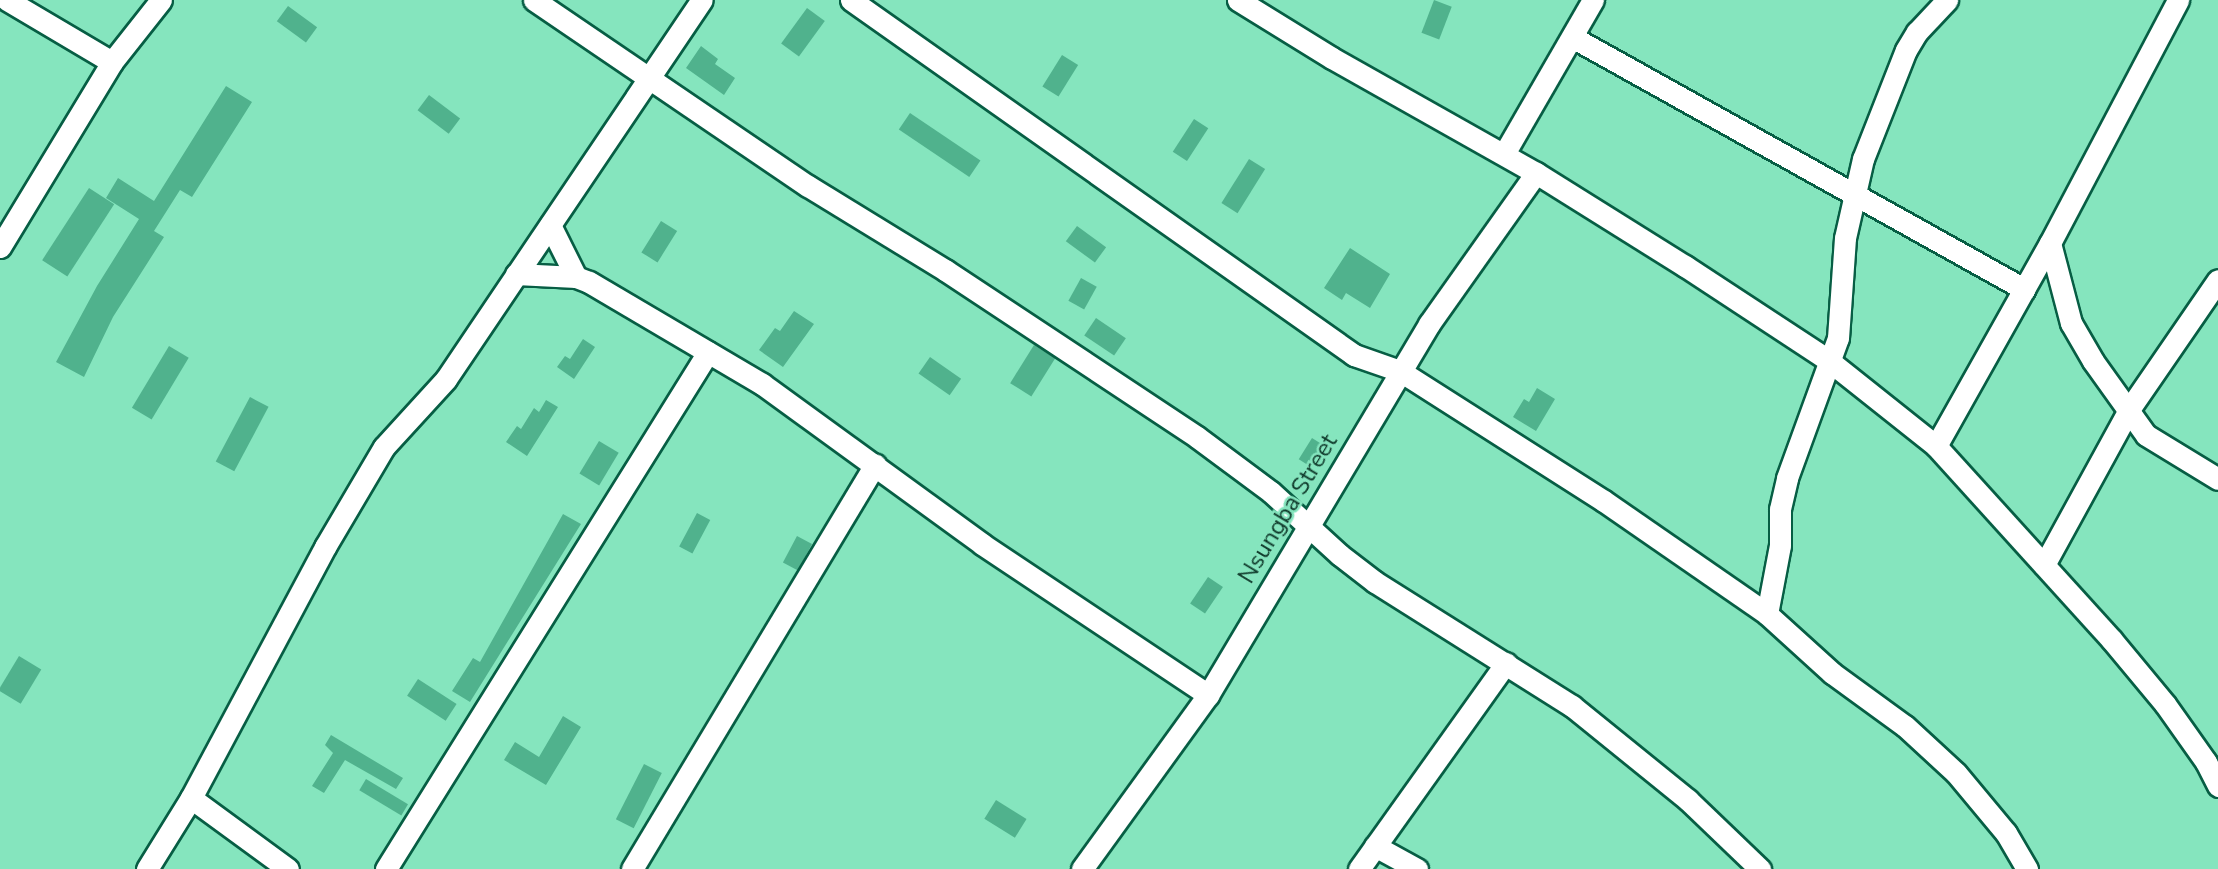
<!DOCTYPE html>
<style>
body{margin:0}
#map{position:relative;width:2218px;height:869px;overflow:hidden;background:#85e5be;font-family:"Nunito Sans",sans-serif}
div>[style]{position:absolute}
.building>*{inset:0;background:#50b28d;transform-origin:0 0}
.roads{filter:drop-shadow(2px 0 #075e44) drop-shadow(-2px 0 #075e44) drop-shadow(0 2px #075e44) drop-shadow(0 -2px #075e44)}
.minor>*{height:21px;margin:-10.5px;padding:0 10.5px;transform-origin:10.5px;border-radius:10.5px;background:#fff}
span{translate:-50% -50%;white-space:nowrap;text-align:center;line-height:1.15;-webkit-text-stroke:5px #85e5be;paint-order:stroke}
.street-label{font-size:24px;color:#0f392a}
</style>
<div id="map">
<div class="building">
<div style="left:1434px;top:0;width:19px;height:35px;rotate:21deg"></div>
<div style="left:288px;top:6px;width:36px;height:19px;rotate:36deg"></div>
<div style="left:807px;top:8px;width:22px;height:44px;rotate:36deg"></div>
<div style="clip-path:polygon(701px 46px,718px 59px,715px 64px,735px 78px,724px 95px,686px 68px)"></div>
<div style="left:1062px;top:55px;width:19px;height:37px;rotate:32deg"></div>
<div style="clip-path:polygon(226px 86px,252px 102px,192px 197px,180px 190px,154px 231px,164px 237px,113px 317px,84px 377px,56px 362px,97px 286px,139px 219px,106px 198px,118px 178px,154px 201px)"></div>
<div style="left:429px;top:95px;width:39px;height:19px;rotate:37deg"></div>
<div style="left:910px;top:113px;width:85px;height:20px;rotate:34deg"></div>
<div style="left:1194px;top:119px;width:17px;height:39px;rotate:33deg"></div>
<div style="left:1249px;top:159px;width:19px;height:52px;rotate:32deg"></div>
<div style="left:89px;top:188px;width:30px;height:86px;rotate:33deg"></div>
<div style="left:661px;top:221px;width:19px;height:37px;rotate:32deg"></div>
<div style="left:1077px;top:226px;width:36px;height:19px;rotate:36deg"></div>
<div style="clip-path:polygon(1350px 248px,1390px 274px,1370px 308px,1346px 293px,1342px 300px,1324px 288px)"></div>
<div style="left:1081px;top:278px;width:18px;height:26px;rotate:29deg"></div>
<div style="clip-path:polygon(794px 311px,814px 324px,783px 367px,759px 350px,775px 328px,780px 331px)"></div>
<div style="left:1096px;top:318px;width:36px;height:21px;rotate:34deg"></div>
<div style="clip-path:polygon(583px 339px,595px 347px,574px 379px,557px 367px,565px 356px,570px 359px)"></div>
<div style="left:1034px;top:345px;width:25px;height:45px;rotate:32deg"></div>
<div style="left:169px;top:346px;width:23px;height:72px;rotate:31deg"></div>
<div style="left:930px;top:357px;width:38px;height:20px;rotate:35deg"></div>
<div style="clip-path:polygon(1537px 388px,1555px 399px,1536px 431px,1513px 417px,1524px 399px,1529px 402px)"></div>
<div style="left:250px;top:397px;width:21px;height:73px;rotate:28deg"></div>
<div style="clip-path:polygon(546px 400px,558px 407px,527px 456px,506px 442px,517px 426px,521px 429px,534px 408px,539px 412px)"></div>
<div style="left:1312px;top:438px;width:15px;height:25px;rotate:32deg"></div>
<div style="left:599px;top:441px;width:23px;height:38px;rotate:31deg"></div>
<div style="left:697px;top:513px;width:15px;height:38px;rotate:28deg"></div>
<div style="clip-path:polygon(563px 514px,581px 524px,470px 702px,452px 691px,473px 658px,480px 662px)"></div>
<div style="left:797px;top:536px;width:17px;height:30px;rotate:28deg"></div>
<div style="left:1208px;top:577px;width:18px;height:32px;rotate:34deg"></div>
<div style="left:19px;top:656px;width:26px;height:40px;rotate:31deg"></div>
<div style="left:418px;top:679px;width:46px;height:20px;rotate:33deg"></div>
<div style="clip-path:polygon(563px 716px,581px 727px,546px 785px,504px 760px,515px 742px,539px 757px)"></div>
<div style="clip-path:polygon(331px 735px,403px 778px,396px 789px,345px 760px,324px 793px,312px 786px,333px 753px,325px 745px)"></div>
<div style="left:644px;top:764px;width:20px;height:62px;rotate:27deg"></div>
<div style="left:366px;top:779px;width:49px;height:13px;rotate:31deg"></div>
<div style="left:996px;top:800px;width:36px;height:22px;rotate:32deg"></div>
</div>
<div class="roads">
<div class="minor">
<div style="left:7px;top:0;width:122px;rotate:30.6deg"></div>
<div style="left:534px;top:0;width:331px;rotate:34.2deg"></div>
<div style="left:808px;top:186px;width:161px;rotate:31.5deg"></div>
<div style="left:945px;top:270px;width:302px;rotate:33.5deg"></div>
<div style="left:1197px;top:437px;width:92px;rotate:36.6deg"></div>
<div style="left:1271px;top:492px;width:93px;rotate:42.4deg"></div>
<div style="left:1340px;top:555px;width:44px;rotate:37.6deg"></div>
<div style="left:1375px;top:582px;width:233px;rotate:32.2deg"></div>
<div style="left:1572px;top:706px;width:149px;rotate:39deg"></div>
<div style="left:1688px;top:800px;width:100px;rotate:43.8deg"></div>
<div style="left:851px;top:0;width:616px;rotate:35.21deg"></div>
<div style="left:1354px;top:355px;width:49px;rotate:19.2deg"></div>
<div style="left:1400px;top:371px;width:242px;rotate:32.5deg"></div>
<div style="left:1604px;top:501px;width:198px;rotate:34.7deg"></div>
<div style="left:1767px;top:614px;width:88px;rotate:42.2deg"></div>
<div style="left:1832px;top:673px;width:90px;rotate:36deg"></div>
<div style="left:1905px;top:726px;width:69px;rotate:42.7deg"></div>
<div style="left:1956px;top:773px;width:78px;rotate:50.2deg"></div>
<div style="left:2006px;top:833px;width:42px;rotate:59.7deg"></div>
<div style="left:1238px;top:0;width:110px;rotate:31.7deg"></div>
<div style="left:1332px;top:58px;width:234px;rotate:29.4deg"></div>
<div style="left:1536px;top:173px;width:176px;rotate:32deg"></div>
<div style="left:1685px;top:266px;width:171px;rotate:33.3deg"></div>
<div style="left:1828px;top:360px;width:138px;rotate:38.5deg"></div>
<div style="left:1936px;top:446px;width:261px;rotate:47.8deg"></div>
<div style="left:2111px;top:639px;width:85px;rotate:50.3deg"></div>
<div style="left:2165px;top:704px;width:71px;rotate:54.7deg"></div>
<div style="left:2206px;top:762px;width:27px;rotate:63deg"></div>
<div style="left:1572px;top:37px;width:518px;rotate:29.14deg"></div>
<div style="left:1504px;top:154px;width:178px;rotate:-60deg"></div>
<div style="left:550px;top:225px;width:58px;rotate:63.4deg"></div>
<div style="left:2050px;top:243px;width:83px;rotate:75.3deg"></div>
<div style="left:2071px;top:323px;width:44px;rotate:59.9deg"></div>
<div style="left:2093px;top:361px;width:91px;rotate:54.4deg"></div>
<div style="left:2146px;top:435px;width:84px;rotate:31.4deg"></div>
<div style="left:0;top:247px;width:216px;rotate:-58.8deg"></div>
<div style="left:112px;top:62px;width:79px;rotate:-51.7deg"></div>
<div style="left:516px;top:274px;width:60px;rotate:2.9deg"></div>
<div style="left:576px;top:277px;width:14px;rotate:21deg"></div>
<div style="left:589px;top:282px;width:201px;rotate:30.5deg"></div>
<div style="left:762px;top:384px;width:272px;rotate:36deg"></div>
<div style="left:982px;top:544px;width:272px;rotate:33.7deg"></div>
<div style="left:1936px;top:446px;width:233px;rotate:-60.7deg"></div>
<div style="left:2050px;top:243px;width:275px;rotate:-62.2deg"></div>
<div style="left:2044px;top:565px;width:179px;rotate:-61.3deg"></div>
<div style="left:2130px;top:408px;width:155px;rotate:-55.5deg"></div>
<div style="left:1767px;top:614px;width:70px;rotate:-79.3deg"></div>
<div style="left:1780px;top:545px;width:36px;rotate:-90deg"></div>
<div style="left:1780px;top:509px;width:32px;rotate:-77deg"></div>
<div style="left:1787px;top:478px;width:149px;rotate:-70deg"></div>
<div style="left:1838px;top:338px;width:100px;rotate:-86deg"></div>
<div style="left:1845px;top:238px;width:81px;rotate:-77.2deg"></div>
<div style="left:1863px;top:159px;width:117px;rotate:-68.5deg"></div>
<div style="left:1906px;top:50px;width:21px;rotate:-59deg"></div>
<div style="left:1917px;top:32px;width:44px;rotate:-46.8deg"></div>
<div style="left:191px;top:798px;width:120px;rotate:36.2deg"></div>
<div style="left:1375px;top:846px;width:48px;rotate:28.7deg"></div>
<div style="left:147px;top:869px;width:84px;rotate:-58.2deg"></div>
<div style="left:191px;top:798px;width:285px;rotate:-61.9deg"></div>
<div style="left:325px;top:547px;width:116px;rotate:-59.5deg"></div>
<div style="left:384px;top:447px;width:92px;rotate:-47.6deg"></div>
<div style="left:446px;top:379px;width:457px;rotate:-56deg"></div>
<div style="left:386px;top:869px;width:609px;rotate:-58.08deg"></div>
<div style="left:632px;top:869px;width:472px;rotate:-59deg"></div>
<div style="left:1082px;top:869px;width:215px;rotate:-54.1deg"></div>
<div style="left:1208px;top:695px;width:432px;rotate:-59.2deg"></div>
<div style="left:1429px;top:324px;width:185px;rotate:-54.7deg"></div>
<div style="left:1359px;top:869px;width:253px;rotate:-54.5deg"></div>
</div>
</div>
<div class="street-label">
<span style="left:1288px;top:509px;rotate:-59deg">Nsungba Street</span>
</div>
</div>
